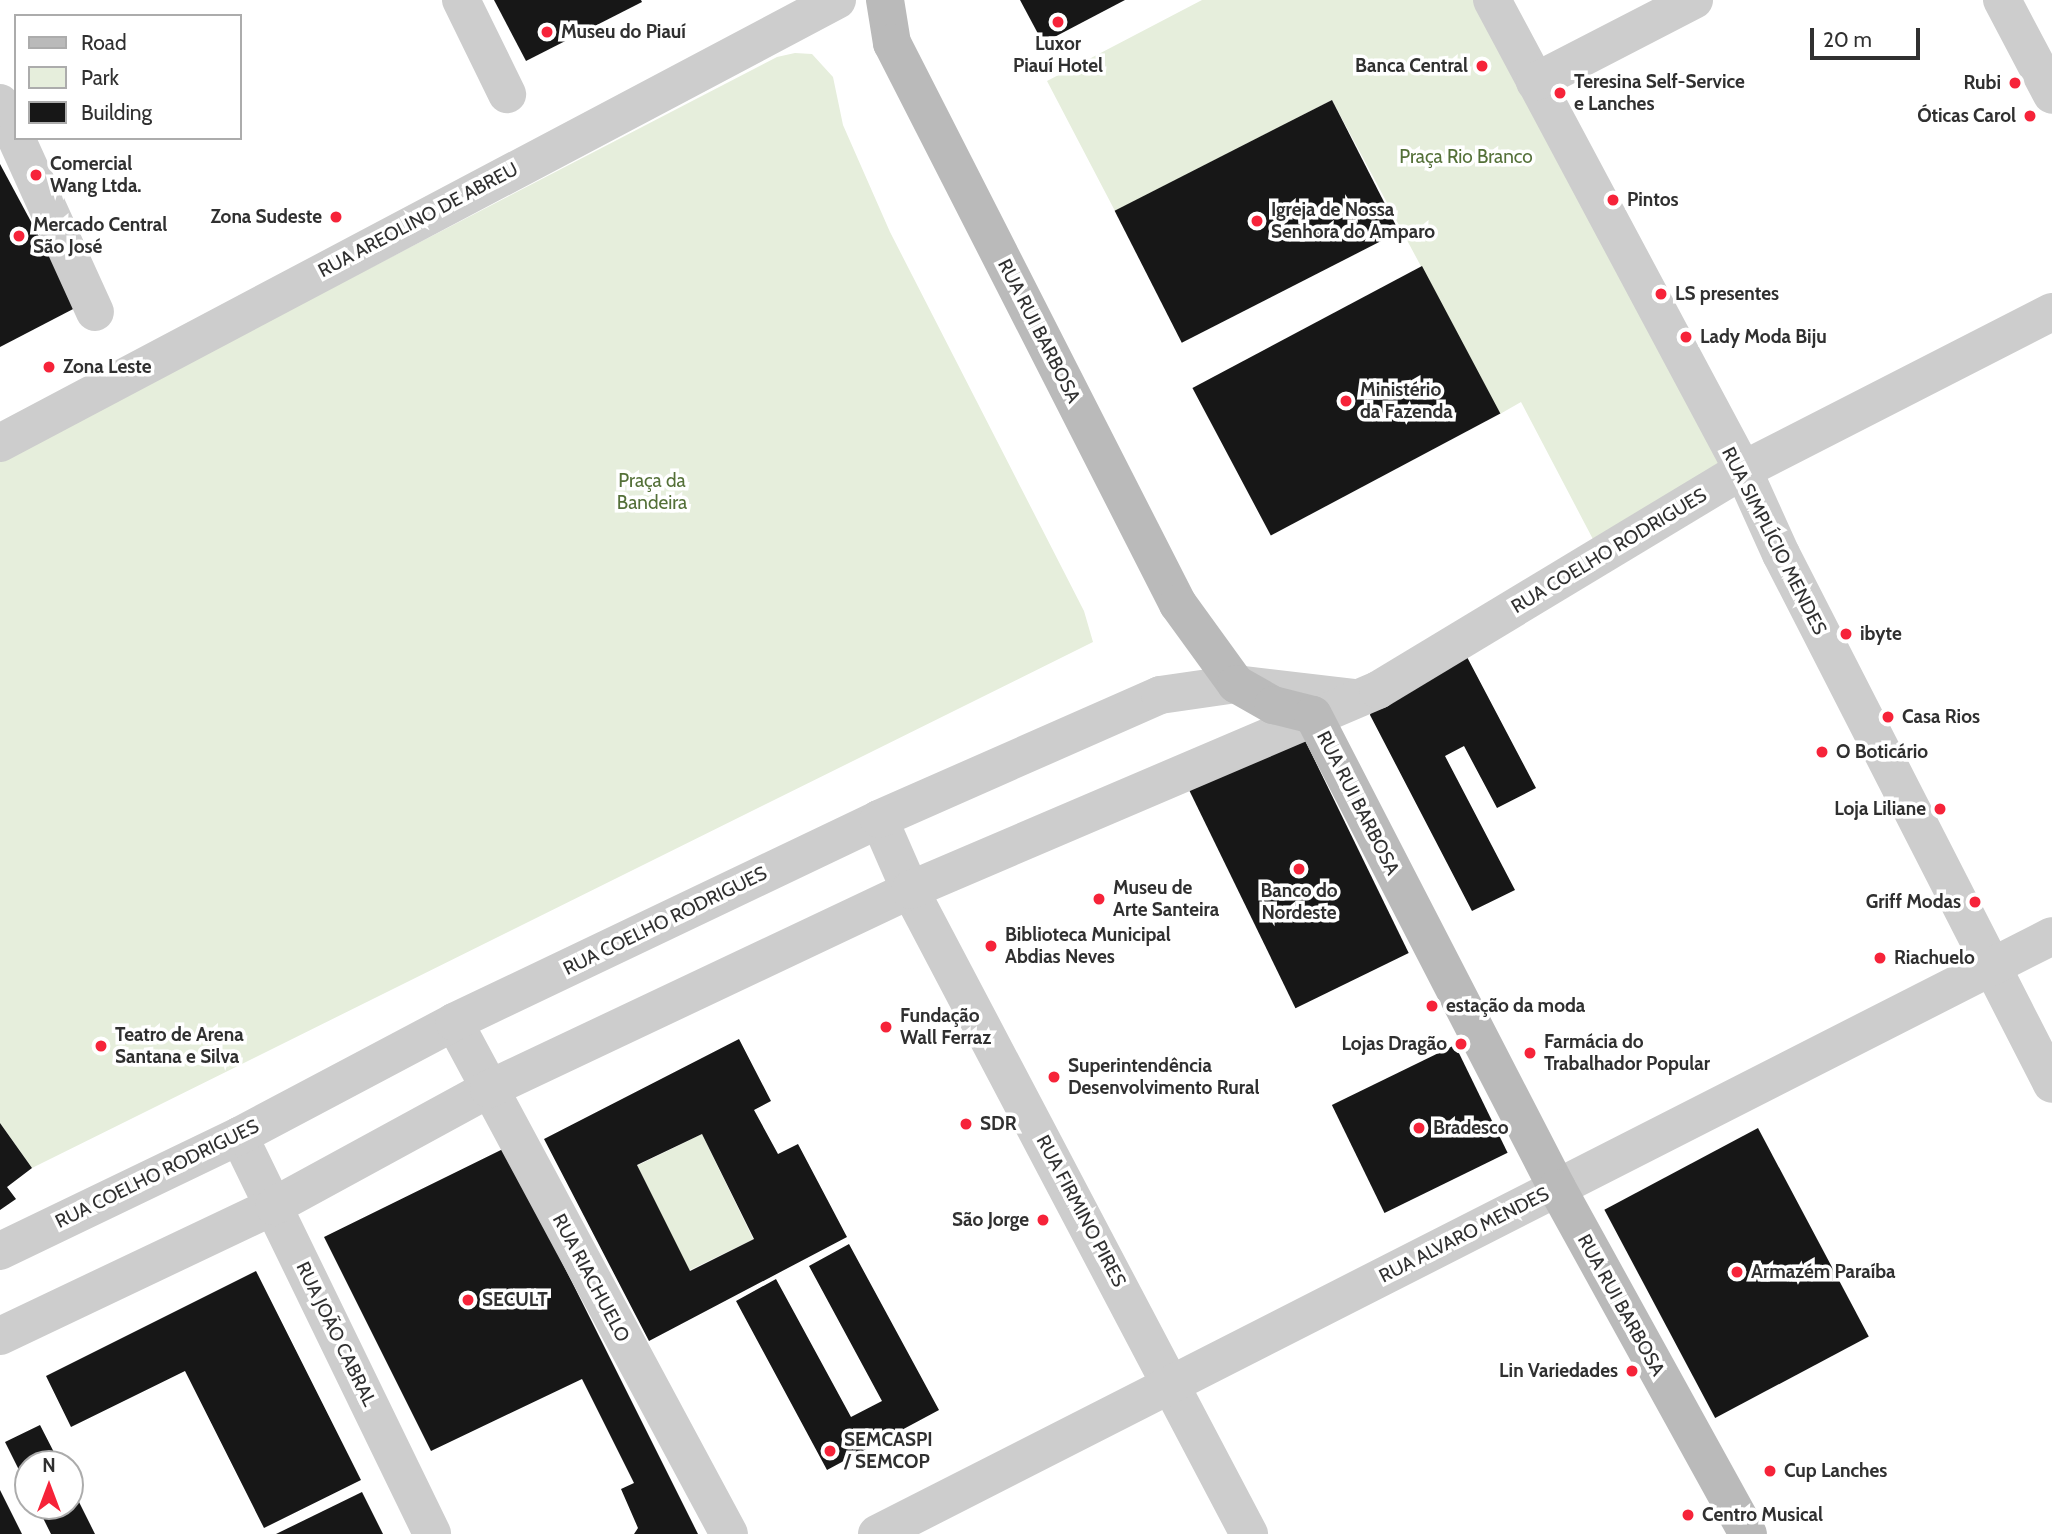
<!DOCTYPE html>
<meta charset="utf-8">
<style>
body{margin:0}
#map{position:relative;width:2052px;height:1534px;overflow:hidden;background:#fff;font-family:Cabin,sans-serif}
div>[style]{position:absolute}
.green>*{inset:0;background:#e6eedc;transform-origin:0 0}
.building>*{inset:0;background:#171717;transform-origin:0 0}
.street>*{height:38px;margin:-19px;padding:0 19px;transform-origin:19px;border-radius:19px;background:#cdcdcd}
.secondary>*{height:38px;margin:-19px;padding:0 19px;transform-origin:19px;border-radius:19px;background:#bababa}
.dots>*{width:19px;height:19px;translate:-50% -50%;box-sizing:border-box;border:4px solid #fff;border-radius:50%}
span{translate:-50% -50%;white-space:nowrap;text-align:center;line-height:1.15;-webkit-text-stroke:7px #fff;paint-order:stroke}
.poi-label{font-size:19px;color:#303030;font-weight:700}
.left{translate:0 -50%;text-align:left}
.right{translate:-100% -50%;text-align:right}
.park-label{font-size:19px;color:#547038}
.street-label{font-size:19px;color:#303030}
.legend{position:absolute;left:14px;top:14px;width:228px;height:126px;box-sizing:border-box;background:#fff;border:2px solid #acacac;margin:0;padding:9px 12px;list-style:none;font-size:21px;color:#303030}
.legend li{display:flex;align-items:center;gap:14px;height:35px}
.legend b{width:35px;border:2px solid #acacac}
.north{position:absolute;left:14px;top:1450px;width:70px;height:70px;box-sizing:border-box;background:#fff;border:2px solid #acacac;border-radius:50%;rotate:0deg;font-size:19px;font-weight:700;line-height:28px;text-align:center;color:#303030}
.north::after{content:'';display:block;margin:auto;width:24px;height:32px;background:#f62339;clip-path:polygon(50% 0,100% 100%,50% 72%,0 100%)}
.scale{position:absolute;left:1810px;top:28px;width:110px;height:32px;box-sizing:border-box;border:4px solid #303030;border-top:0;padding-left:9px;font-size:21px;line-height:24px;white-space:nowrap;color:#303030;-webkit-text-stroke:5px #fff;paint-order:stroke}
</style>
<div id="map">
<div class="green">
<div style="clip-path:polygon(1202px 0,1487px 0,1731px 463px,1596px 545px,1521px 402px,1500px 414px,1332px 100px,1115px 211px,1047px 81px)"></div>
<div style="clip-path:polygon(795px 53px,812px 54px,833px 77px,843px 125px,890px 232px,1084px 611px,1093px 642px,32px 1168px,0 1123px,0 460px,777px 57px)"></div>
<div style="left:702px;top:1134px;width:117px;height:72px;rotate:64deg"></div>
</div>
<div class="building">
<div style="clip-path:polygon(494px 0,641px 0,642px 2px,526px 61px)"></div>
<div style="clip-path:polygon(1020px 0,1125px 0,1043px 43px)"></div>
<div style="left:1332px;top:100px;width:148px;height:244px;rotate:63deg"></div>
<div style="clip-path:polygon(0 164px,77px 307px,0 347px)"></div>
<div style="left:1422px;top:266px;width:167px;height:260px;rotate:62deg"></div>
<div style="clip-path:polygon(1467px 657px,1536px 788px,1497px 808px,1464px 746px,1445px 756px,1515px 890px,1472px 911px,1370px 715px,1372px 706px)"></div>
<div style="left:1300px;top:730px;width:248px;height:126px;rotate:64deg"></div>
<div style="clip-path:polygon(evenodd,739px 1039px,771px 1101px,754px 1110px,778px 1154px,798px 1144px,847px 1237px,649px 1341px,544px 1139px,739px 1039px,702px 1134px,754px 1239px,690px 1271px,637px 1165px,702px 1134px)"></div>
<div style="left:1455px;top:1045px;width:120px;height:137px;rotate:64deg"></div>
<div style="clip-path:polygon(0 1123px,32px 1168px,7px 1187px,16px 1199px,0 1210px)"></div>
<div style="left:1758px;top:1128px;width:236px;height:174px;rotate:62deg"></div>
<div style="clip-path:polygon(505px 1148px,698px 1534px,634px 1534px,638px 1528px,621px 1489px,634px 1483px,582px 1379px,431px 1451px,324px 1237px)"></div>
<div style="clip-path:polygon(849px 1244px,939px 1410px,827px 1470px,736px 1301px,776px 1279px,851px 1417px,882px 1401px,809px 1266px)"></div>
<div style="clip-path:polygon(256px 1271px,361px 1480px,264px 1528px,185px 1371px,71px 1427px,46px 1376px)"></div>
<div style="clip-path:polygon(40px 1425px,60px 1464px,28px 1464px,28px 1488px,5px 1442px)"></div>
<div style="clip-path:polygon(70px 1484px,95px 1534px,51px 1534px,37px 1506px,70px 1506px)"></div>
<div style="clip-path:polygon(0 1490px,22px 1534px,0 1534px)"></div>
<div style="clip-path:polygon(362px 1492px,383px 1534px,276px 1534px)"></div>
</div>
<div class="street">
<div style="left:461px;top:0;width:105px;rotate:63.9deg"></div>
<div style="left:1492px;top:0;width:533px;rotate:61.9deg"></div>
<div style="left:1743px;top:470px;width:92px;rotate:65.7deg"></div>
<div style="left:1781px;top:554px;width:595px;rotate:62.92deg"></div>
<div style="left:2002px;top:0;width:107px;rotate:62.2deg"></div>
<div style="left:1535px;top:82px;width:179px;rotate:-27.3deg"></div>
<div style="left:0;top:103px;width:38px;rotate:65deg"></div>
<div style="left:16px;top:138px;width:191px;rotate:65.6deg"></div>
<div style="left:0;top:443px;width:947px;rotate:-27.89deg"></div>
<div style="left:879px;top:819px;width:77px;rotate:66.4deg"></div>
<div style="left:910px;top:890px;width:728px;rotate:62.24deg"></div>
<div style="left:454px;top:1022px;width:581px;rotate:61.76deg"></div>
<div style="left:239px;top:1136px;width:442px;rotate:64.1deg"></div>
<div style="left:0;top:1251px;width:265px;rotate:-25.7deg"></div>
<div style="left:239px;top:1136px;width:243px;rotate:-27.9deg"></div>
<div style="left:454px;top:1022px;width:471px;rotate:-25.5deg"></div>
<div style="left:879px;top:819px;width:307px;rotate:-23.8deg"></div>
<div style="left:1160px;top:695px;width:77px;rotate:-8.2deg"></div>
<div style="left:1236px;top:684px;width:118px;rotate:6.8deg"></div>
<div style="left:0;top:1336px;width:303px;rotate:-25.4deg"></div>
<div style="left:274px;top:1206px;width:245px;rotate:-28.6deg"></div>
<div style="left:489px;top:1089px;width:466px;rotate:-25.3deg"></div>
<div style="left:910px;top:890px;width:509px;rotate:-23.14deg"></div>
<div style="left:1378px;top:690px;width:426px;rotate:-31.1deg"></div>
<div style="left:1743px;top:470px;width:347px;rotate:-27.1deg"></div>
<div style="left:877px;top:1534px;width:1318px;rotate:-26.97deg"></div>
</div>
<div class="secondary">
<div style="left:885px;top:0;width:44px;rotate:80.8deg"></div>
<div style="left:892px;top:43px;width:630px;rotate:62.99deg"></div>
<div style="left:1178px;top:604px;width:99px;rotate:54.1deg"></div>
<div style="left:1236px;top:684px;width:43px;rotate:29.6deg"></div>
<div style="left:1273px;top:705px;width:41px;rotate:14deg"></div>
<div style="left:1313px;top:715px;width:532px;rotate:62.71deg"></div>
<div style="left:1557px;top:1188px;width:395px;rotate:61.1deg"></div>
</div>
<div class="dots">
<div style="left:1058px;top:22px;background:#f62339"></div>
<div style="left:547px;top:32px;background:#f62339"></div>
<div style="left:1482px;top:66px;background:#f62339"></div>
<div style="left:2015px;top:83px;background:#f62339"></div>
<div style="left:1560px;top:93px;background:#f62339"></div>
<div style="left:2030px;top:116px;background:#f62339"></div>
<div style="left:36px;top:175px;background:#f62339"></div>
<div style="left:1613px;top:200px;background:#f62339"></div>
<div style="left:336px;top:217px;background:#f62339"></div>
<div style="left:1257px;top:221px;background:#f62339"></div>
<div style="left:19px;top:236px;background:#f62339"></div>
<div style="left:1661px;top:294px;background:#f62339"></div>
<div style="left:1686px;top:337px;background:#f62339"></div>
<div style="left:49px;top:367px;background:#f62339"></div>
<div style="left:1346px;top:401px;background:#f62339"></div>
<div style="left:1846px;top:634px;background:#f62339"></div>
<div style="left:1888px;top:717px;background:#f62339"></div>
<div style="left:1822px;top:752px;background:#f62339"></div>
<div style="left:1940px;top:809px;background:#f62339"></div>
<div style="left:1299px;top:869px;background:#f62339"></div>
<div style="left:1099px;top:899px;background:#f62339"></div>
<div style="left:1975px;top:902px;background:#f62339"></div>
<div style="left:991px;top:946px;background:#f62339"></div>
<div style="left:1880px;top:958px;background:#f62339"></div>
<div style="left:1432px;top:1006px;background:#f62339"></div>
<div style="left:886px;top:1027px;background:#f62339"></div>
<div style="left:1461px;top:1044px;background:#f62339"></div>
<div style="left:101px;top:1046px;background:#f62339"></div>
<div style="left:1530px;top:1053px;background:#f62339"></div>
<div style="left:1054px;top:1077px;background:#f62339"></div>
<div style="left:966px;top:1124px;background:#f62339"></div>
<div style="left:1419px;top:1128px;background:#f62339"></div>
<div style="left:1043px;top:1220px;background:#f62339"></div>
<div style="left:1737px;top:1272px;background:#f62339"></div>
<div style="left:468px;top:1300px;background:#f62339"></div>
<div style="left:1632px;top:1371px;background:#f62339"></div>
<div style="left:830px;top:1451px;background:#f62339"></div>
<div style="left:1770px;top:1471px;background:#f62339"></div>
<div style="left:1688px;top:1515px;background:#f62339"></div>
</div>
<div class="poi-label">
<span class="left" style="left:561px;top:32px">Museu do Piauí</span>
<span style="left:1058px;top:55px">Luxor<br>Piauí Hotel</span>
<span class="right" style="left:1468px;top:66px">Banca Central</span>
<span class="left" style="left:1574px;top:93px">Teresina Self-Service<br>e Lanches</span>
<span class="right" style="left:2001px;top:83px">Rubi</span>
<span class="right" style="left:2016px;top:116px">Óticas Carol</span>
<span class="left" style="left:50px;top:175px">Comercial<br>Wang Ltda.</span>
<span class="left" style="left:1627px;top:200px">Pintos</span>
<span class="left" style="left:1271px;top:221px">Igreja de Nossa<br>Senhora do Amparo</span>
<span class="right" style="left:322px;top:217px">Zona Sudeste</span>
<span class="left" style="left:33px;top:236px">Mercado Central<br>São José</span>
<span class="left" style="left:1675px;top:294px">LS presentes</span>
<span class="left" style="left:1700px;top:337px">Lady Moda Biju</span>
<span class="left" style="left:63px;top:367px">Zona Leste</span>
<span class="left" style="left:1360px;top:401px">Ministério<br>da Fazenda</span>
<span class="left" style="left:1860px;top:634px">ibyte</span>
<span class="left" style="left:1902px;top:717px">Casa Rios</span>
<span class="left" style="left:1836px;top:752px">O Boticário</span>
<span class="right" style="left:1926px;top:809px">Loja Liliane</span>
<span class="left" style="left:1113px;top:899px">Museu de<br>Arte Santeira</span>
<span style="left:1299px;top:902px">Banco do<br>Nordeste</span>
<span class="right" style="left:1961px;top:902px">Griff Modas</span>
<span class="left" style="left:1005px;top:946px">Biblioteca Municipal<br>Abdias Neves</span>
<span class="left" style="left:1894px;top:958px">Riachuelo</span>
<span class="left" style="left:1446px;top:1006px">estação da moda</span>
<span class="left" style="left:900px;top:1027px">Fundação<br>Wall Ferraz</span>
<span class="left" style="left:115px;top:1046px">Teatro de Arena<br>Santana e Silva</span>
<span class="left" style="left:1544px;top:1053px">Farmácia do<br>Trabalhador Popular</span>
<span class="right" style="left:1447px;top:1044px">Lojas Dragão</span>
<span class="left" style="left:1068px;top:1077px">Superintendência<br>Desenvolvimento Rural</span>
<span class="left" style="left:980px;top:1124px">SDR</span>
<span class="left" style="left:1433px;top:1128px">Bradesco</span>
<span class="right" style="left:1029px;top:1220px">São Jorge</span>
<span class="left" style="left:1751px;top:1272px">Armazém Paraíba</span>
<span class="left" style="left:482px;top:1300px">SECULT</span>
<span class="right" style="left:1618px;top:1371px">Lin Variedades</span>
<span class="left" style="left:844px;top:1451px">SEMCASPI<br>/ SEMCOP</span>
<span class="left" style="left:1784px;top:1471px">Cup Lanches</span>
<span class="left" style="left:1702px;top:1515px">Centro Musical</span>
</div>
<div class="park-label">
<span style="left:1466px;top:157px">Praça Rio Branco</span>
<span style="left:652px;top:492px">Praça da<br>Bandeira</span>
</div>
<div class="street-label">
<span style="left:418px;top:220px;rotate:-28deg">RUA AREOLINO DE ABREU</span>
<span style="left:1039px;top:331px;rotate:63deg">RUA RUI BARBOSA</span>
<span style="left:1774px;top:541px;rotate:63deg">RUA SIMPLÍCIO MENDES</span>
<span style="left:1609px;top:551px;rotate:-31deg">RUA COELHO RODRIGUES</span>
<span style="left:1358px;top:803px;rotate:63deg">RUA RUI BARBOSA</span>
<span style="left:665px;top:921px;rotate:-26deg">RUA COELHO RODRIGUES</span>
<span style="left:157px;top:1174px;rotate:-26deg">RUA COELHO RODRIGUES</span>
<span style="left:1081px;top:1211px;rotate:62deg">RUA FIRMINO PIRES</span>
<span style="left:1464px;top:1235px;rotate:-27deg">RUA ALVARO MENDES</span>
<span style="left:591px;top:1278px;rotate:62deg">RUA RIACHUELO</span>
<span style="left:1621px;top:1305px;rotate:61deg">RUA RUI BARBOSA</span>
<span style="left:336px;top:1334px;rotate:64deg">RUA JOÃO CABRAL</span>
</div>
<ul class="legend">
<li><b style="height:9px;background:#bababa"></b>Road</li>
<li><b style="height:19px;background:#e6eedc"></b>Park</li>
<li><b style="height:19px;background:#171717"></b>Building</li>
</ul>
<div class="north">N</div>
<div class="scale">20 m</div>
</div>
